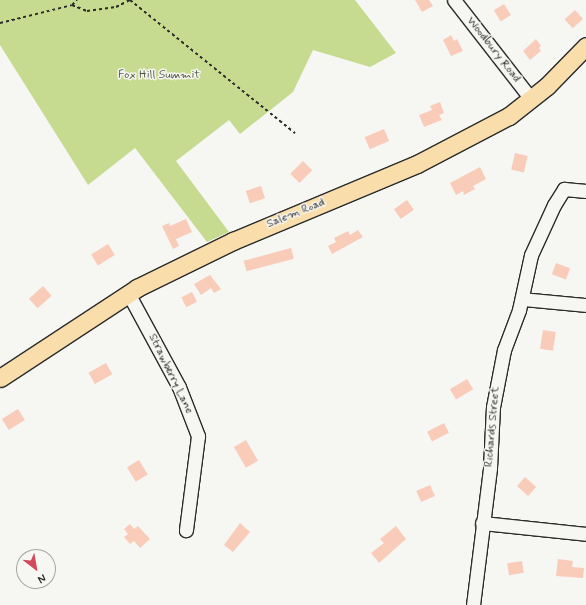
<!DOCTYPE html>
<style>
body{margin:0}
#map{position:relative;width:586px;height:605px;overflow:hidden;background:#f6f6f2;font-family:Mynerve,sans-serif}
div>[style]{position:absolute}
.green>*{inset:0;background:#c6db90}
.building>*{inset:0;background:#f9ccba;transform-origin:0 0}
.path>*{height:2px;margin-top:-1px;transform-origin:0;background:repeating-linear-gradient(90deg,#2b2b2b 0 3px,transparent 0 6px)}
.roads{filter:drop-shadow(1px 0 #2b2b2b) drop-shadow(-1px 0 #2b2b2b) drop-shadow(0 1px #2b2b2b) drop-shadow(0 -1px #2b2b2b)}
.minor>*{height:13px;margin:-6.5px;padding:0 6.5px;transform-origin:6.5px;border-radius:6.5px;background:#f6f6f2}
.major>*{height:17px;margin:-8.5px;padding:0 8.5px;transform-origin:8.5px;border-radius:8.5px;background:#f9deab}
span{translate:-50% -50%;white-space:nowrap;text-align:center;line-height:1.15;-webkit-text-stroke:3px #f6f6f2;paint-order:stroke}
.street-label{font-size:12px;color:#2b2b2b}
.park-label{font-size:12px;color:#525744}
.north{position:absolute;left:16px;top:549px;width:40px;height:40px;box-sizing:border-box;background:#f6f6f2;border:1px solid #a5a5a2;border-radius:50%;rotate:149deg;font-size:11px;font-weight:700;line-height:16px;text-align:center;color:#2b2b2b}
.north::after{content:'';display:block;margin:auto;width:14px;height:18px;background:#d1495b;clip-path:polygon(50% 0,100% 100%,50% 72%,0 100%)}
</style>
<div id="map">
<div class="green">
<div style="clip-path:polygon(0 0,355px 0,396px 53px,370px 67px,313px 50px,293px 92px,240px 134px,229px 120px,176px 161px,229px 232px,207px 242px,135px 148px,88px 185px,0 45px)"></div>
</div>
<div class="building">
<div style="clip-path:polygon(415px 0,429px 0,433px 6px,422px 12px)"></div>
<div style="left:504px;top:4px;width:13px;height:12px;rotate:58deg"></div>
<div style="left:575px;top:10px;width:12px;height:14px;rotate:48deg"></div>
<div style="clip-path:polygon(451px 35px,454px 41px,457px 39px,463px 51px,451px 56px,443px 40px)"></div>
<div style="clip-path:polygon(536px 39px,541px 46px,539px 48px,541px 51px,530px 60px,523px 51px)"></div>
<div style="clip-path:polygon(440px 102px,444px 113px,439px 115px,442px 120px,424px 127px,419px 115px,432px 110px,430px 106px)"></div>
<div style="left:384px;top:129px;width:13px;height:21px;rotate:67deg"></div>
<div style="left:515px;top:153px;width:13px;height:17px;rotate:13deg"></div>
<div style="left:303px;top:161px;width:13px;height:18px;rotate:45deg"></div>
<div style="clip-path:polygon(480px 167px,486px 179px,473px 186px,475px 189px,464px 195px,463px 191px,456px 195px,450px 183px)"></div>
<div style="left:261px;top:186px;width:13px;height:16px;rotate:72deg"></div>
<div style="left:407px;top:200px;width:12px;height:16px;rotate:55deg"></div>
<div style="clip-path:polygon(186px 219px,192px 232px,176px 239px,179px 246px,173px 249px,162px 226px,169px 223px,170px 226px)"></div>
<div style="clip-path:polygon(358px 230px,363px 237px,332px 254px,328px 246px,336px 242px,334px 238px,348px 231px,350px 235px)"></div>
<div style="left:108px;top:244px;width:13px;height:20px;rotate:58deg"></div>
<div style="left:291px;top:248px;width:11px;height:49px;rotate:75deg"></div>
<div style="left:556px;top:263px;width:15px;height:12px;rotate:20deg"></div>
<div style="clip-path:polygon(210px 275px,221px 289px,214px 293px,211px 288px,201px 295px,194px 284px)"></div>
<div style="left:43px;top:286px;width:13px;height:19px;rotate:48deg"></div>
<div style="left:192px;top:292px;width:11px;height:12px;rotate:63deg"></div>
<div style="left:543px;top:330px;width:13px;height:19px;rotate:9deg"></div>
<div style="left:106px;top:363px;width:13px;height:20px;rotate:61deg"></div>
<div style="left:467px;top:379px;width:12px;height:20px;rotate:59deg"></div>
<div style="left:18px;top:409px;width:13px;height:19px;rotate:58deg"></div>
<div style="left:444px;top:423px;width:11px;height:19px;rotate:63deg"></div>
<div style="left:246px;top:440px;width:24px;height:14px;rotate:60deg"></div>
<div style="left:139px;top:460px;width:17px;height:14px;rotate:59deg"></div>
<div style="left:525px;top:477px;width:15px;height:12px;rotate:42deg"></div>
<div style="left:430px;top:485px;width:12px;height:15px;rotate:66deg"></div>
<div style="clip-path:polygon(240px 523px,250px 532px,233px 552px,224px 545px)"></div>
<div style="clip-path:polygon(130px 524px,134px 529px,138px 526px,150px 539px,140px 548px,134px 541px,130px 544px,124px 537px,128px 534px,124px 529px)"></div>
<div style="clip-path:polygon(396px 526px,406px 539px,379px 563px,371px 553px,384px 543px,380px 539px)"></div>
<div style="clip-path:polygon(558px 559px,573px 561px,572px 567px,584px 568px,583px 578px,556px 576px)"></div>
<div style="left:522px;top:561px;width:12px;height:15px;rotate:81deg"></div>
</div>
<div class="path">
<div style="left:130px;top:0;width:212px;rotate:38.9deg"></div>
<div style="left:72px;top:5px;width:7px;rotate:-45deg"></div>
<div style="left:0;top:23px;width:74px;rotate:-14deg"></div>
<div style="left:72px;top:5px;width:16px;rotate:22deg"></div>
<div style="left:87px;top:11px;width:29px;rotate:-8deg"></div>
<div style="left:116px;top:7px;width:16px;rotate:-27deg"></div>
</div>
<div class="roads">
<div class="minor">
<div style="left:454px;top:0;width:125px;rotate:52.1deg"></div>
<div style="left:128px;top:293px;width:107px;rotate:61.5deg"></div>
<div style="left:179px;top:387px;width:53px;rotate:68.8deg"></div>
<div style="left:198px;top:436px;width:95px;rotate:97.3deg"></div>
<div style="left:522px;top:299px;width:64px;rotate:5.4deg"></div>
<div style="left:482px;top:523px;width:105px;rotate:6deg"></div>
<div style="left:473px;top:605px;width:138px;rotate:-82.9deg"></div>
<div style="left:490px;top:468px;width:61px;rotate:-87.2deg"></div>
<div style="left:493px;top:407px;width:58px;rotate:-79.1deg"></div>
<div style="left:504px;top:350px;width:43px;rotate:-69.4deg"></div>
<div style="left:519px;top:310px;width:56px;rotate:-77.7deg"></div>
<div style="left:531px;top:255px;width:55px;rotate:-65.3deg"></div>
<div style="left:554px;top:205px;width:19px;rotate:-58deg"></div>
<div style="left:564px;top:189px;width:22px;rotate:5deg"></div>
</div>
<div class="major">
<div style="left:0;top:378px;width:164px;rotate:-33.3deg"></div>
<div style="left:137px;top:288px;width:107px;rotate:-26.1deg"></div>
<div style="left:233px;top:241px;width:199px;rotate:-22.7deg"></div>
<div style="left:417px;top:164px;width:104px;rotate:-27.6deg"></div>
<div style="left:509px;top:116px;width:48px;rotate:-38.3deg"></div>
<div style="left:547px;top:86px;width:56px;rotate:-45.7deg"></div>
</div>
</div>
<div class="street-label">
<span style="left:493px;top:50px;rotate:52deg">Woodbury Road</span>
<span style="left:296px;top:214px;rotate:-22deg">Salem Road</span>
<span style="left:170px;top:374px;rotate:64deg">Strawberry Lane</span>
<span style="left:493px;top:427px;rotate:-85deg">Richards Street</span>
</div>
<div class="park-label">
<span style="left:159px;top:76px">Fox Hill Summit</span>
</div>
<div class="north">N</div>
</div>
